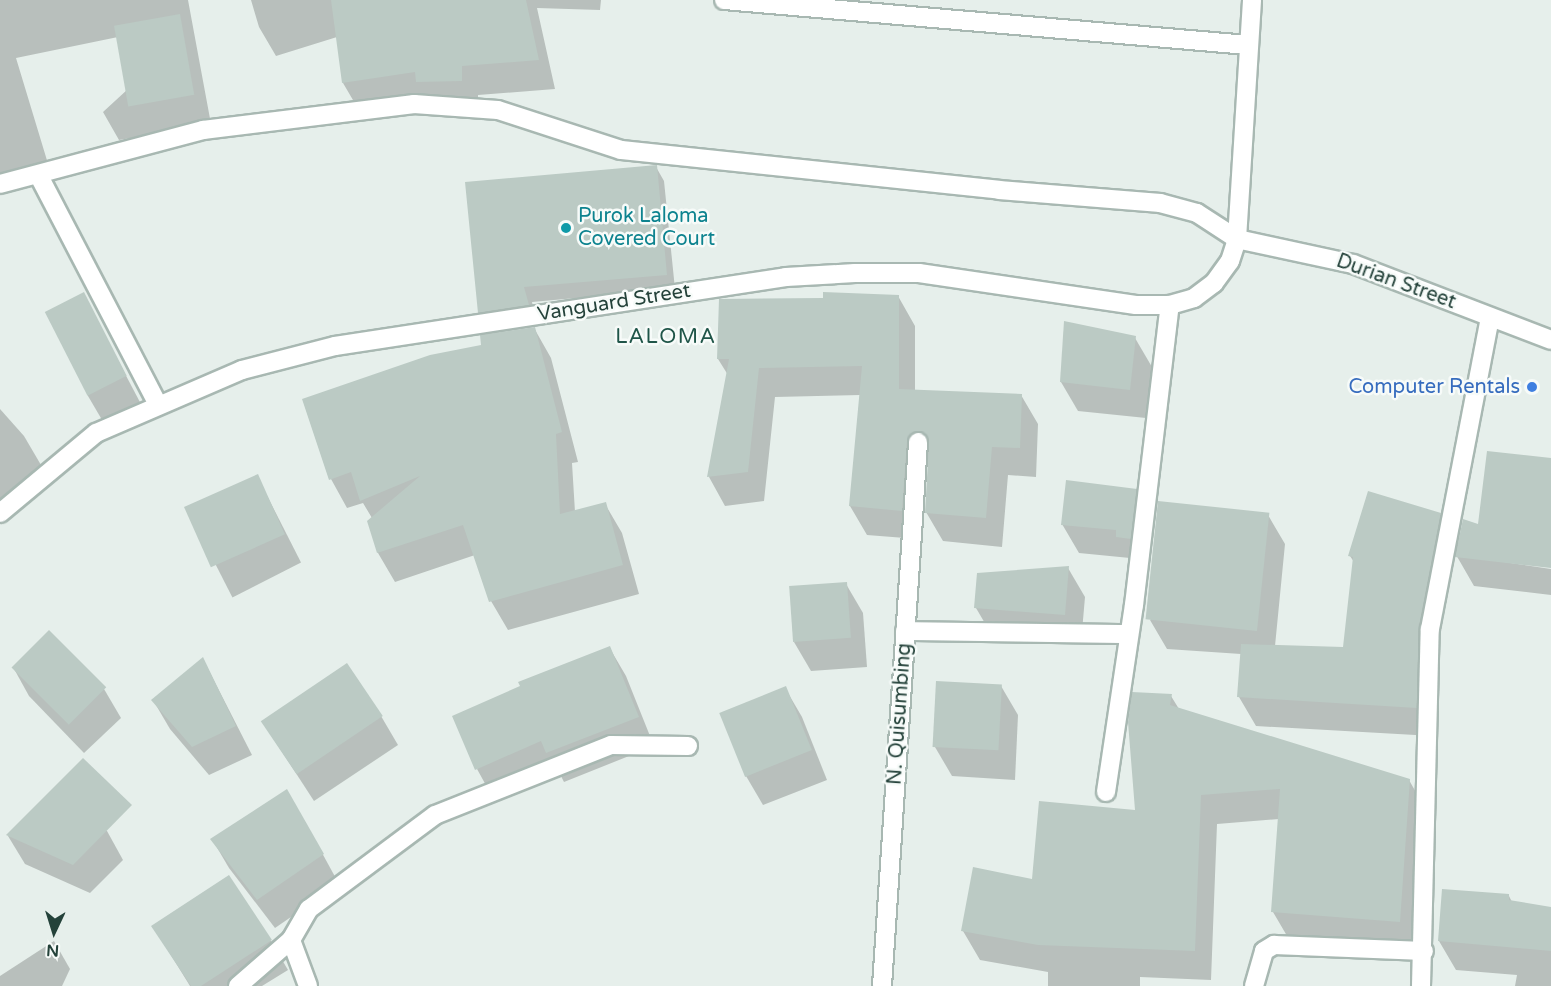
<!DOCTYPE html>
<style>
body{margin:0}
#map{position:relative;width:1551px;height:986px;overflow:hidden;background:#e6efeb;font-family:"Varela Round",sans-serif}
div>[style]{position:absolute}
.shadow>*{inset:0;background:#0003;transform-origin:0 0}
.building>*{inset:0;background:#bbcac4;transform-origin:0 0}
.roads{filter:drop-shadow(2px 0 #a8b8b2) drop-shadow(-2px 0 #a8b8b2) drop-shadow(0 2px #a8b8b2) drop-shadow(0 -2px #a8b8b2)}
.minor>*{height:18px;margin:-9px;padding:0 9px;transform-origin:9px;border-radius:9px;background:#fff}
.dots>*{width:16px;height:16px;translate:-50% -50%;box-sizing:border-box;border:3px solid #f7fbf9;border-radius:50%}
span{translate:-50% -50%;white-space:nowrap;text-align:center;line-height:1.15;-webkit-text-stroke:5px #f7fbf9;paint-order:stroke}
.culture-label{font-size:20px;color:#0d838f}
.left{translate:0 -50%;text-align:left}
.street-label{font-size:20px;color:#24423a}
.shop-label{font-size:20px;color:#366cbe}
.right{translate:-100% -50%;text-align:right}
.neighbourhood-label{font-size:21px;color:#1f5548;letter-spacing:1.5px}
.north{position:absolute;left:24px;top:902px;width:60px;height:60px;-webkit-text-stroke:4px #f7fbf9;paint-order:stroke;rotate:184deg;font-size:16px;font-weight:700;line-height:24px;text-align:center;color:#24423a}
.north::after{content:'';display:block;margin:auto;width:21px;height:27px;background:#24423a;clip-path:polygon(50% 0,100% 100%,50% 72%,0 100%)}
</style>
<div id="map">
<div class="shadow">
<div style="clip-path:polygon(0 0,188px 0,211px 124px,119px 140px,103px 112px,128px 89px,118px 37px,16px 58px,49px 167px,0 185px)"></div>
<div style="clip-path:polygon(251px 0,601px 0,600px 10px,537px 8px,555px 89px,478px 95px,478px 110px,360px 112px,343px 83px,337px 37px,276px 56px,259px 27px)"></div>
<div style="clip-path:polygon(656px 167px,664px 181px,675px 289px,532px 302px,536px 320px,488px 327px,479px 312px)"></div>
<div style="clip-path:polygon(83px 294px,142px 406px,105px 425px,88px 396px)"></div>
<div style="clip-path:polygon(898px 296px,915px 326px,915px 391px,1021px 395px,1038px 424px,1036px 477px,1008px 475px,1002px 547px,943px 541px,926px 512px,930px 460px,923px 470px,918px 539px,867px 535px,850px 506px,860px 395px,775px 397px,764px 501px,725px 506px,709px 477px,728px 375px,718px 359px)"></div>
<div style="clip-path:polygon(534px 328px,551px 358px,578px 462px,572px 463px,575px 512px,605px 504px,622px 533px,639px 594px,508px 630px,491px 601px,475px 555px,395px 582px,378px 553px,368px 521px,372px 518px,363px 503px,347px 508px,331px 479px,483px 346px)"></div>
<div style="clip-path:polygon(1135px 338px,1152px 367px,1146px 418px,1078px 411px,1061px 382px)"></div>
<div style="clip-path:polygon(0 409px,24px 436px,41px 465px,0 506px)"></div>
<div style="clip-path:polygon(1551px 460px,1551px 566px,1477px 558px,1551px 569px,1551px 595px,1474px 586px,1455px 553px,1435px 659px,1433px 736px,1256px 726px,1239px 697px,1241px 654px,1167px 649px,1150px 620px,1268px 515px,1285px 544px,1275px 646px,1345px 649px,1354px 562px,1350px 556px,1440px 514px,1459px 547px)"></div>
<div style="left:257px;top:476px;width:97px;height:77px;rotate:63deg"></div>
<div style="clip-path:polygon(1136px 490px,1152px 520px,1135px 566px,1130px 558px,1079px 553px,1062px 524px)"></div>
<div style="clip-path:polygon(1068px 568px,1085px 597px,1081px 643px,993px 637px,976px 608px)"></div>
<div style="clip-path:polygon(846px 584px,863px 613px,867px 667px,811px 671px,794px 642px)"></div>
<div style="clip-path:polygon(609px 647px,626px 676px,654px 746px,564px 782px,558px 770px,493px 798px,477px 769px)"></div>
<div style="clip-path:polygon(203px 659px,252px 755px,209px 775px,170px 729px,153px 700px)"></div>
<div style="clip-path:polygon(13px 667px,104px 689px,121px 718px,84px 753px,29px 696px)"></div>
<div style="clip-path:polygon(1001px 686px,1018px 715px,1015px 780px,952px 776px,935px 747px)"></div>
<div style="clip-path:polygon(785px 688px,802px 717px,827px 780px,763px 805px,746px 776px)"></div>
<div style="clip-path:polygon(1171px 696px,1179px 709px,1409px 780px,1426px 810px,1416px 951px,1290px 941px,1273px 912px,1279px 819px,1217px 824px,1211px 980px,1140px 977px,1140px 986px,1048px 986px,1048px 972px,980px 960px,963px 931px,1137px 811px)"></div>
<div style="clip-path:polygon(381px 716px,398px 745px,314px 801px,262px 721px)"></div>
<div style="clip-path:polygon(53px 791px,107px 831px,123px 860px,90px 893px,25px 864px,8px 836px)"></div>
<div style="clip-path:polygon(304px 820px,339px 884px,275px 928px,229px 868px,212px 839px)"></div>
<div style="clip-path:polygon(1509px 896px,1512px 902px,1551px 908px,1551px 986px,1515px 986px,1517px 975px,1456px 970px,1439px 941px)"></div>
<div style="clip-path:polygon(153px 926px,271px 941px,288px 970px,262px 986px,190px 986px)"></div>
<div style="clip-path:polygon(54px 941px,70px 969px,62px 986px,0 986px,0 976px)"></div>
</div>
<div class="building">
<div style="clip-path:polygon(331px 0,526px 0,539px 60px,462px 66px,462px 81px,416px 82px,415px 72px,342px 83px)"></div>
<div style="left:180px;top:14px;width:82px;height:67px;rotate:80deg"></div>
<div style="clip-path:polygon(657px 165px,667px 275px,524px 287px,529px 305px,478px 313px,465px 182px)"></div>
<div style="left:84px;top:292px;width:94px;height:44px;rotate:63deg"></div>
<div style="clip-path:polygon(823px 292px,899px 295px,899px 389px,1022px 394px,1020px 448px,992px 447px,986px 518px,925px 513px,929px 442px,919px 431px,913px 432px,907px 441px,902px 511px,849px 506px,862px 366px,759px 368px,748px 472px,707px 477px,729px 359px,717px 359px,719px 299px,823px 298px)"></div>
<div style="clip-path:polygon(1064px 321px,1136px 336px,1130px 390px,1060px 382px)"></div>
<div style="clip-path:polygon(535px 327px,562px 432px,556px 434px,560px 514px,606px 502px,623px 565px,489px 602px,463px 525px,377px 553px,367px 521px,420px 476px,360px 501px,351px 472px,329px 480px,302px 399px,430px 355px,481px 345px,480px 335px)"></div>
<div style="clip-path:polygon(1487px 451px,1551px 458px,1551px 568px,1455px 557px,1463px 519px,1478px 524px)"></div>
<div style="left:258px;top:474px;width:66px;height:81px;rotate:66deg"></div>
<div style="clip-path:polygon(1066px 480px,1137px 489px,1131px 539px,1116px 537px,1116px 530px,1061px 525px)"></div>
<div style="clip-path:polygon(1368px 491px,1441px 513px,1419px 627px,1417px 708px,1237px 697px,1241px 644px,1343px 647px,1353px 557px,1348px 556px)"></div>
<div style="left:1158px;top:501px;width:112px;height:119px;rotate:6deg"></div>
<div style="clip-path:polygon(1069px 566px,1065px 615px,974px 608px,977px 573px)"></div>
<div style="left:847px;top:582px;width:56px;height:58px;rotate:86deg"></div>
<div style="left:49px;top:630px;width:81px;height:53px;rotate:45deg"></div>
<div style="clip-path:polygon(610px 646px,639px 717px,546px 753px,541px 741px,475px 770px,452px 716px,520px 686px,518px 682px)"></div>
<div style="clip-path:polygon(203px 657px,236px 726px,192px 747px,151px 700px)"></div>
<div style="left:347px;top:663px;width:64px;height:104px;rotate:56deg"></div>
<div style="left:936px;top:681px;width:66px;height:66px;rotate:3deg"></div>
<div style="left:786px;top:686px;width:69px;height:72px;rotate:68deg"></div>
<div style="clip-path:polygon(1132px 692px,1172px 694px,1170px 705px,1410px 779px,1400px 922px,1271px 912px,1280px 789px,1201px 795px,1195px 951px,1038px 945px,961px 931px,973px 867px,1032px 879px,1039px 801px,1135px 810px,1128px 722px)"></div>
<div style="clip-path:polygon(83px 758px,132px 805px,73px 865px,6px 835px)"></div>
<div style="clip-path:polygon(287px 789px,324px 854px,257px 900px,210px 839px)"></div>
<div style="clip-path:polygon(229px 875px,272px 940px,201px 986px,191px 986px,151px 926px)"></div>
<div style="clip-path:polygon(1442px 889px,1509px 894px,1509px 900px,1551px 907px,1551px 951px,1438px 941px)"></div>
</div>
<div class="roads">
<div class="minor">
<div style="left:724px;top:0;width:526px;rotate:4.91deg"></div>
<div style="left:39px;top:176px;width:258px;rotate:62.5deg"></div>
<div style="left:0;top:184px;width:210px;rotate:-14.9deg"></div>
<div style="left:203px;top:130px;width:213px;rotate:-7deg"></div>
<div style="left:414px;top:104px;width:84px;rotate:4.1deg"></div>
<div style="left:498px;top:110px;width:129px;rotate:18deg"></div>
<div style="left:621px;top:150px;width:380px;rotate:6deg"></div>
<div style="left:999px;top:190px;width:162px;rotate:4.6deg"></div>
<div style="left:1160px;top:203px;width:38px;rotate:15deg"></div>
<div style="left:1197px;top:213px;width:48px;rotate:33deg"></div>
<div style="left:1237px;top:239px;width:119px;rotate:12.2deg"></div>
<div style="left:1353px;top:264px;width:212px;rotate:21deg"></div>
<div style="left:0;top:513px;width:125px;rotate:-39.8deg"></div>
<div style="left:96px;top:433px;width:159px;rotate:-23.3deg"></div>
<div style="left:242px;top:370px;width:96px;rotate:-14.5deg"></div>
<div style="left:335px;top:346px;width:456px;rotate:-8.7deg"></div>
<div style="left:786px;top:277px;width:69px;rotate:-3.3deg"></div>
<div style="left:855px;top:273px;width:64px"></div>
<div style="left:919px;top:273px;width:219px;rotate:8.4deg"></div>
<div style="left:1136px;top:305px;width:34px"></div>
<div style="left:1170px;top:305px;width:25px;rotate:-16deg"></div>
<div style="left:1194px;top:298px;width:25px;rotate:-37deg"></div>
<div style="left:1214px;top:283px;width:27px;rotate:-54deg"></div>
<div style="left:1230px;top:261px;width:23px;rotate:-72deg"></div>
<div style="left:1237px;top:239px;width:239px;rotate:-86.4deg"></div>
<div style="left:905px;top:631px;width:224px;rotate:0.8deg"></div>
<div style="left:1106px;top:792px;width:189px;rotate:-81.5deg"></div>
<div style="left:1134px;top:605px;width:302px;rotate:-83.2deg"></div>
<div style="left:291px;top:940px;width:49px;rotate:69.7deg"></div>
<div style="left:238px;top:986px;width:70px;rotate:-41deg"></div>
<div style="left:291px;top:940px;width:36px;rotate:-60deg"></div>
<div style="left:309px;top:909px;width:157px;rotate:-36.7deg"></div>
<div style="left:435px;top:815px;width:189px;rotate:-21.7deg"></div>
<div style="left:611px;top:745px;width:77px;rotate:0.7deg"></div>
<div style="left:882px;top:986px;width:545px;rotate:-86.21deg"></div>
<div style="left:1254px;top:986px;width:36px;rotate:-74deg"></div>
<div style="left:1264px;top:951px;width:12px;rotate:-31deg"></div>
<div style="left:1274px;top:945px;width:150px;rotate:2.3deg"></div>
<div style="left:1421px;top:986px;width:357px;rotate:-88.6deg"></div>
<div style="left:1430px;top:629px;width:317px;rotate:-79.1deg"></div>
</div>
</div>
<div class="dots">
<div style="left:566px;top:228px;background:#0f9aa8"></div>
<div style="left:1532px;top:387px;background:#3f7fe0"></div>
</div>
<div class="culture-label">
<span class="left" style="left:578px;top:228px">Purok Laloma<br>Covered Court</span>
</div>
<div class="street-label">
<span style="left:1396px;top:282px;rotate:20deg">Durian Street</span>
<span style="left:614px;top:303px;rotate:-9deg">Vanguard Street</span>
<span style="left:900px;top:714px;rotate:-86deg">N. Quisumbing</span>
</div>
<div class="shop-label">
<span class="right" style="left:1520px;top:387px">Computer Rentals</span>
</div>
<div class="neighbourhood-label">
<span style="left:666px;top:337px">LALOMA</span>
</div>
<div class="north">N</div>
</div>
